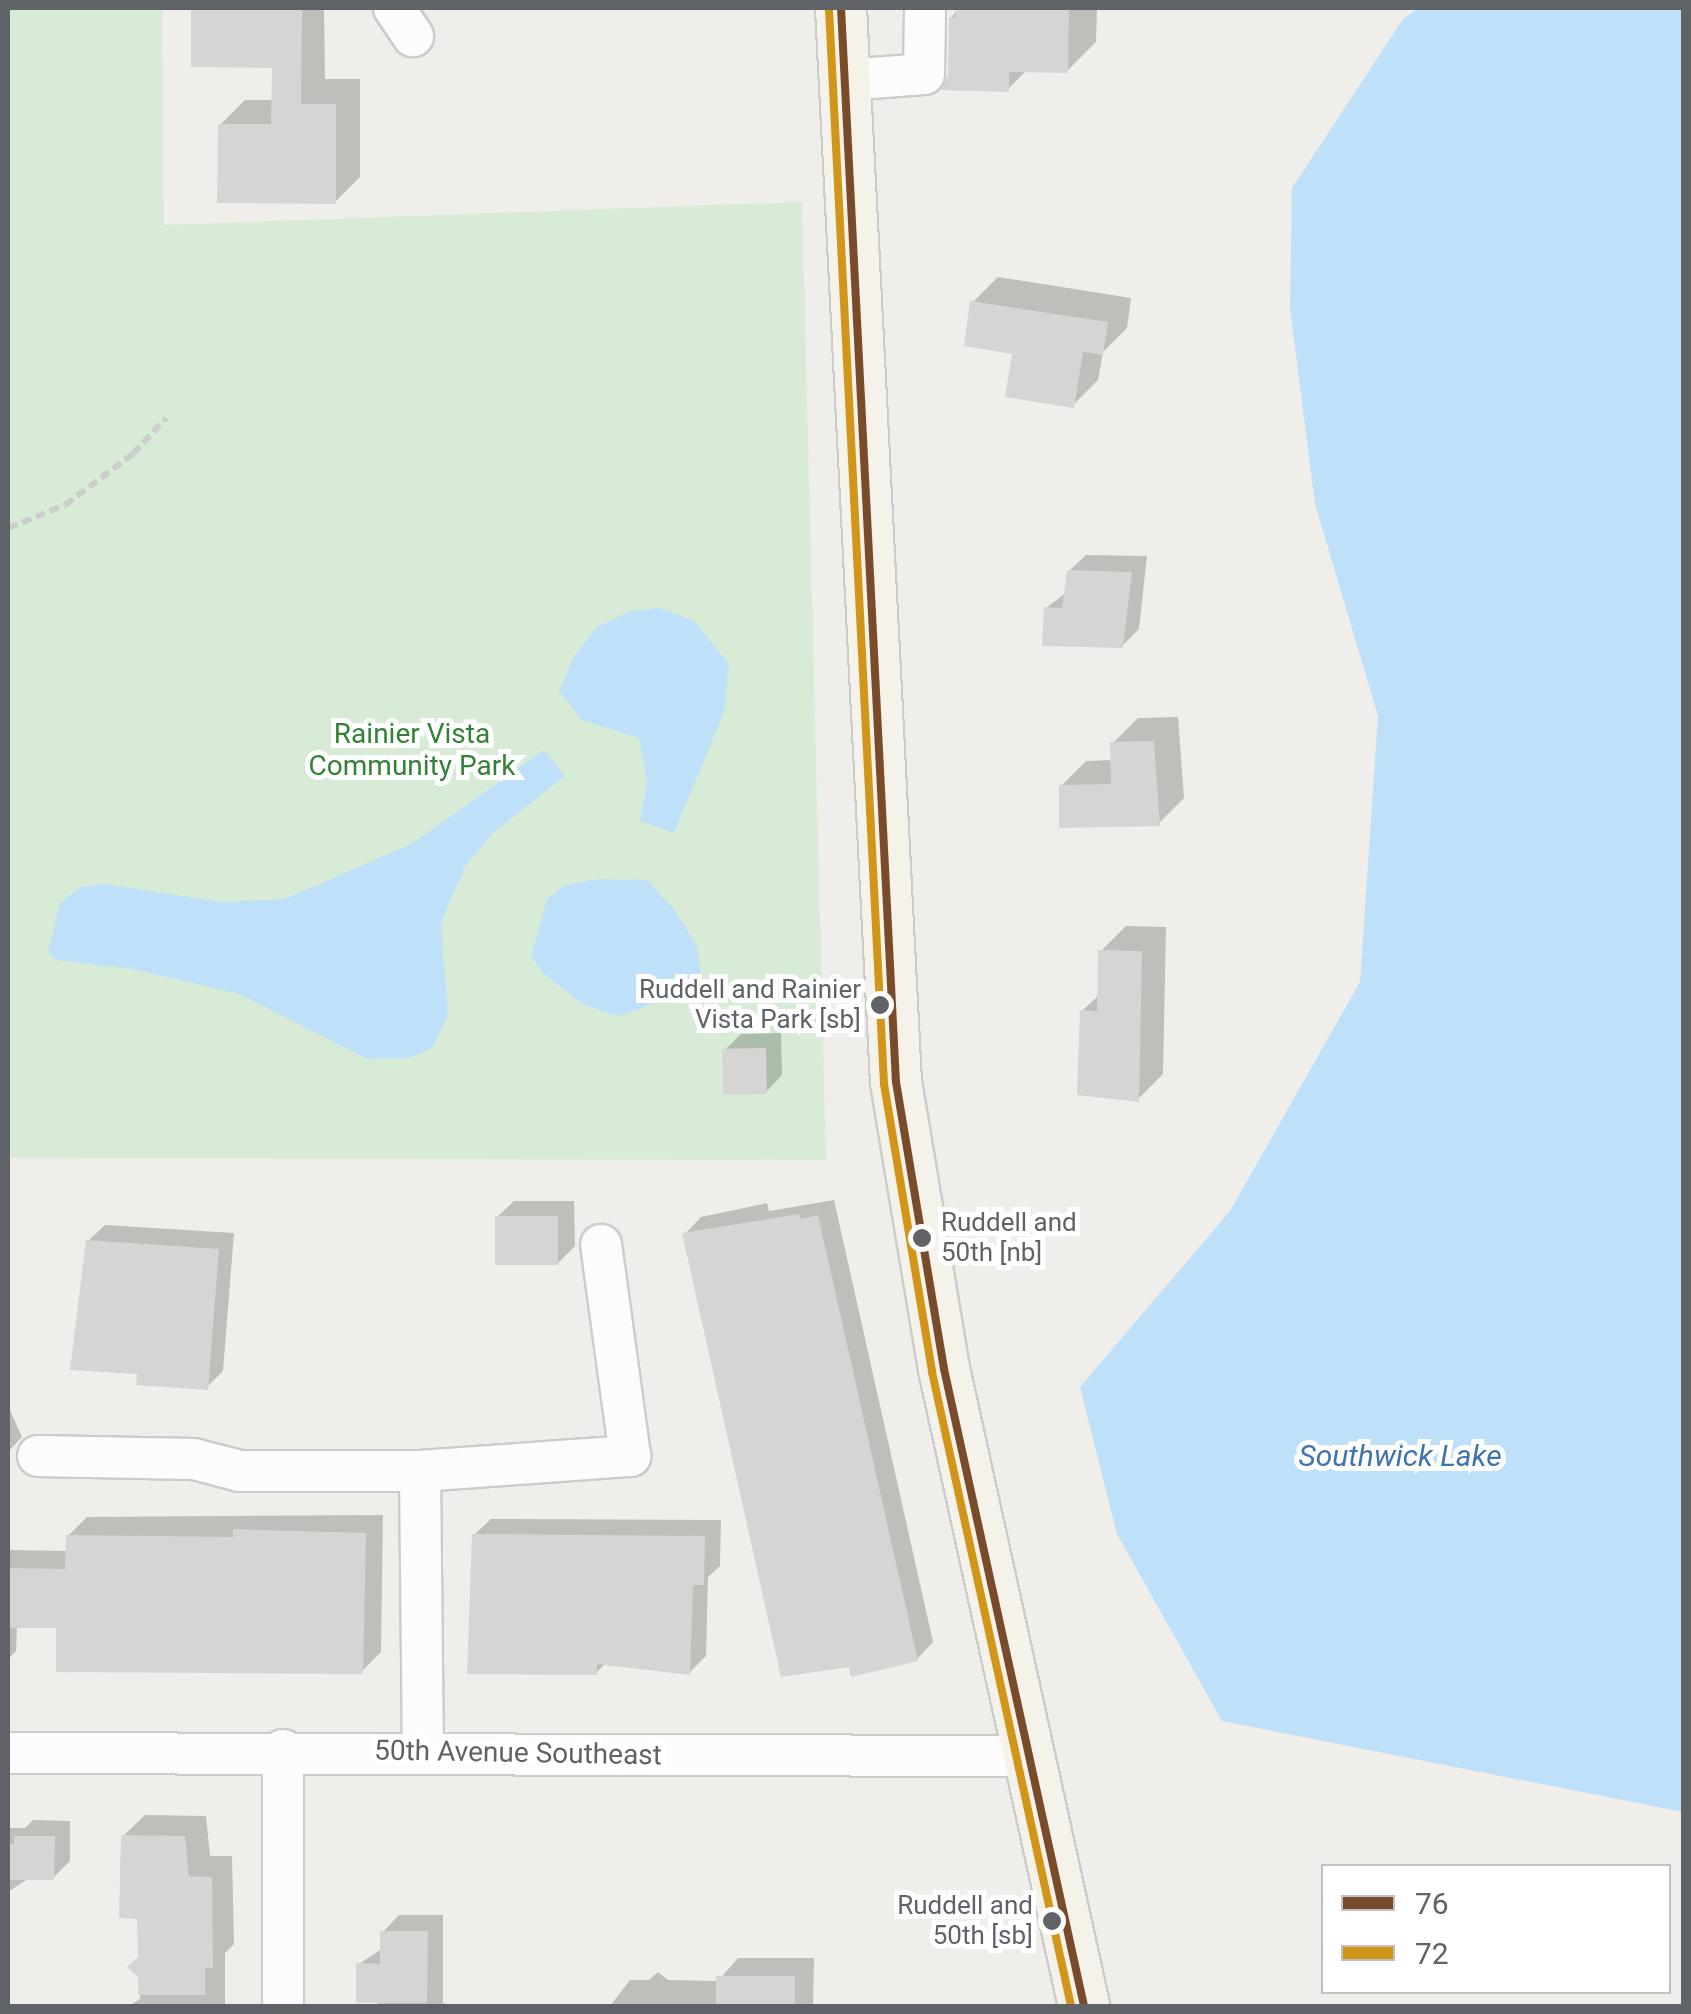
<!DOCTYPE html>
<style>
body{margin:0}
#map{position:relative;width:1691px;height:2014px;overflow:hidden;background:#efeeea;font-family:Roboto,sans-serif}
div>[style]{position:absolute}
.green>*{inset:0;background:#d8ebd6}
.water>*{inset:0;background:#bfe0f9}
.shadow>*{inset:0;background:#0003}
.building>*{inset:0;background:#d6d5d3;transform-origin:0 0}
.path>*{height:6px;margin-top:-3px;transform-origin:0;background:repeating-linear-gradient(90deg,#cacfcc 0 10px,transparent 0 15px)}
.roads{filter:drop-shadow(2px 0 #cbcccc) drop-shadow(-2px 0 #cbcccc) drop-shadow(0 2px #cbcccc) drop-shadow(0 -2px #cbcccc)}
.minor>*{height:40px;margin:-20px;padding:0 20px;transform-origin:20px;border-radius:20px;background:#fdfcfc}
.major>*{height:50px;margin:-25px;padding:0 25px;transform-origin:25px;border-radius:25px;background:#f4f2e9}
.bus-1>*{height:8px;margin:-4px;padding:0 4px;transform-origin:4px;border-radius:4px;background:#7a4b2a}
.bus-2>*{height:8px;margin:-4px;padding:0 4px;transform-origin:4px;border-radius:4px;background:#d1951a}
.dots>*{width:28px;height:28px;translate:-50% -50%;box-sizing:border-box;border:5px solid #fff;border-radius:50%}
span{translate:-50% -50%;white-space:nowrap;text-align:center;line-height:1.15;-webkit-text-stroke:10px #fff;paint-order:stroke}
.bus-label{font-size:26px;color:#5f6368}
.right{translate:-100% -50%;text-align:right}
.left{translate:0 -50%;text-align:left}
.park-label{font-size:28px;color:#348238}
.street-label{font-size:28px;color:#5f6368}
.water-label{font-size:30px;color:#4174aa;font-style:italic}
.frame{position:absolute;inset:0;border:10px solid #5f6368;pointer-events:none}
.legend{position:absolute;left:1321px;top:1864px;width:350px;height:130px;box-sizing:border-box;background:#fff;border:2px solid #bfc1c3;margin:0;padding:12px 18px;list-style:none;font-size:30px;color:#5f6368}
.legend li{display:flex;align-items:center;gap:20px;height:50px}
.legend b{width:50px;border:2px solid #bfc1c3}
</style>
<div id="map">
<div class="green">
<div style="clip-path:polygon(8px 8px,162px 8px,164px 225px,802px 202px,826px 1160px,8px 1158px)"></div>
</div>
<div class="water">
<div style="clip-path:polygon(1419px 8px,1683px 8px,1683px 1812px,1222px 1721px,1117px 1534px,1080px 1387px,1230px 1211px,1360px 982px,1378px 716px,1315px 504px,1290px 308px,1292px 188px,1403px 19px)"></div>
<div style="clip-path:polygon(660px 608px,694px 621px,729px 664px,724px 712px,674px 833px,640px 821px,647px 783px,639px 738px,582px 720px,559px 691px,574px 656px,597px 627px,631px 611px)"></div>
<div style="clip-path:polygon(544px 750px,565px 776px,494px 832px,465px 866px,441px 923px,448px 1014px,433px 1048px,409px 1058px,367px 1059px,239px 994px,132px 969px,56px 960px,48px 952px,60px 903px,80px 887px,106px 884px,221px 902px,285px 899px,413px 843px)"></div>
<div style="clip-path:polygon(598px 879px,647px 880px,673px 908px,697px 946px,701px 976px,690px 991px,619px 1016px,584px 1005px,544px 974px,531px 956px,547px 899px,565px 885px)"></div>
</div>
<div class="shadow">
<div style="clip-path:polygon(194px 8px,324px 8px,325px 79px,360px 79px,360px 177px,335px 202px,220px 125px,245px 100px,274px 100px,275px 65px,193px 65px)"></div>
<div style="clip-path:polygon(958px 8px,1097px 8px,1096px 42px,1067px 71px,1027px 70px,1008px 89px,950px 75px,951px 18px)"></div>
<div style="clip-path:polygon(998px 277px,1131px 298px,1127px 328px,1103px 352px,1098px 380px,1073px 405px,973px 302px)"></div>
<div style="clip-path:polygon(1086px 555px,1147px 556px,1139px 629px,1122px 646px,1046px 608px,1067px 592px,1069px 571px)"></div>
<div style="clip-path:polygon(1178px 717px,1184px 798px,1159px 823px,1061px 786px,1086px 761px,1113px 760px,1113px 743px,1138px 718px)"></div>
<div style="clip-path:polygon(1126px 926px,1166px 927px,1163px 1074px,1138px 1099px,1082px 1011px,1100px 994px,1101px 951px)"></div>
<div style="clip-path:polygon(781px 1033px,782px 1075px,766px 1092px,725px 1050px,741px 1034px)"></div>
<div style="clip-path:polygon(834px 1200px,933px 1642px,917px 1659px,851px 1664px,685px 1234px,701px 1217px,767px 1203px,769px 1211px)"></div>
<div style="clip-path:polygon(514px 1201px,574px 1201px,575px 1246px,558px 1263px,497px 1217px)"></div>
<div style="clip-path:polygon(105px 1225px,234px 1233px,223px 1371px,207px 1387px,140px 1372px,88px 1241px)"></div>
<div style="clip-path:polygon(8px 1406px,22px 1437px,8px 1452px)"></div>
<div style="clip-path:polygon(383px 1515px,381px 1652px,362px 1671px,58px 1626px,17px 1626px,16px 1651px,8px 1659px,8px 1550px,68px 1551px,68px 1536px,87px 1517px)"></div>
<div style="clip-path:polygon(491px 1519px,721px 1520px,720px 1566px,708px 1577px,706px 1656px,689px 1673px,606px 1663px,596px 1673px,474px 1535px)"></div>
<div style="clip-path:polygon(145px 1815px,206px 1816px,210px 1856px,232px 1856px,234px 1944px,225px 1953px,225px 2006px,129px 2006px,140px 1999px,140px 1916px,123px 1836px)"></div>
<div style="clip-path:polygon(33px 1820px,70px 1821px,70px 1861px,53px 1878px,31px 1877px,8px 1892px,8px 1828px,25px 1828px)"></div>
<div style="clip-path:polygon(399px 1915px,443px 1915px,443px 2003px,454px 2006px,379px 2006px,359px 1964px,383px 1948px,383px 1932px)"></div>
<div style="clip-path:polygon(738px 1958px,814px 1958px,813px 2006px,610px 2006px,630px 1980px,649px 1980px,658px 1972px,668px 1980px,718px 1981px)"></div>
</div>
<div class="building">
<div style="clip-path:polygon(191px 8px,302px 8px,301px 104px,336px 104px,336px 204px,217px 203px,218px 124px,271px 124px,272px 68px,191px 67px)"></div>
<div style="clip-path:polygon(956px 8px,1069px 8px,1068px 73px,1009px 72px,1009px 92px,941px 90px,948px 74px,949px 17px,955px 17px)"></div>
<div style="clip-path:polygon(970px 301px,1108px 322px,1103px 355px,1083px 352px,1074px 408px,1005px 397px,1012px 354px,964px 346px)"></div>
<div style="clip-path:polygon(1067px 570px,1132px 572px,1123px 648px,1042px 646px,1044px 607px,1062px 608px)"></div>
<div style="clip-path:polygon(1154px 741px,1160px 826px,1059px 828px,1059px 785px,1111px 784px,1110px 742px)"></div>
<div style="clip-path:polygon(1098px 950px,1142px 951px,1139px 1102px,1077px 1095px,1080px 1010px,1097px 1011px)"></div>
<div style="left:766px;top:1048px;width:46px;height:44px;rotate:89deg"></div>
<div style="clip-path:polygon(799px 1214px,801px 1219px,818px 1215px,918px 1661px,851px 1677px,849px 1667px,781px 1677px,682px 1233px)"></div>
<div style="left:495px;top:1216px;width:63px;height:49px"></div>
<div style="clip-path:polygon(86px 1240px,219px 1249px,208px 1390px,136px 1385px,137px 1374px,70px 1370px)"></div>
<div style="clip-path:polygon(233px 1529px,366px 1533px,363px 1674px,56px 1672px,56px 1628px,8px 1628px,8px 1568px,65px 1569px,66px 1535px,233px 1537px)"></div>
<div style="clip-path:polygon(472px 1534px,705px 1536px,704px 1585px,693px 1585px,690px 1675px,597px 1664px,597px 1675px,467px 1674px)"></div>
<div style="clip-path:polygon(121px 1835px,185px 1836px,189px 1876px,212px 1877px,213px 1968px,205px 1968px,205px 1995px,138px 1995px,138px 1977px,127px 1967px,138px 1957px,137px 1919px,119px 1918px)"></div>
<div style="clip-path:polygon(14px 1836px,55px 1836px,54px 1880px,8px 1880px,8px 1844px,14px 1844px)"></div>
<div style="clip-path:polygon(380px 1931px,428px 1931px,427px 2003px,356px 2003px,356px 1963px,380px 1964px)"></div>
<div style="left:716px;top:1976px;width:79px;height:30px"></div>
</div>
<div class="path">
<div style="left:8px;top:528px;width:61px;rotate:-22deg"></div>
<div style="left:65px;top:505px;width:85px;rotate:-36.9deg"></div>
<div style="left:133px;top:454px;width:49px;rotate:-47.5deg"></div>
</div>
<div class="roads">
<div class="minor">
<div style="left:394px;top:8px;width:34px;rotate:56deg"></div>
<div style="left:845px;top:80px;width:79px;rotate:-4.3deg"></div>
<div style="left:924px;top:74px;width:66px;rotate:-89.1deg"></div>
<div style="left:38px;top:1456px;width:156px;rotate:1.1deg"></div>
<div style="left:194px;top:1459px;width:48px;rotate:14.6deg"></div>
<div style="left:240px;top:1471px;width:180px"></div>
<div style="left:420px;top:1471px;width:211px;rotate:-4.1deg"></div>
<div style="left:630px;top:1456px;width:213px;rotate:-97.8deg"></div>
<div style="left:420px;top:1471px;width:281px;rotate:89.4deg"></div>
<div style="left:283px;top:1750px;width:256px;rotate:90deg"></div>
<div style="left:8px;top:1753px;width:1020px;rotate:0.17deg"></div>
</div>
<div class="major">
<div style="left:841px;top:8px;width:1075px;rotate:87.07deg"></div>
<div style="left:896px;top:1082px;width:291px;rotate:80.5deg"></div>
<div style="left:944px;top:1369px;width:652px;rotate:77.6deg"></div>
</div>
</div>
<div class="bus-1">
<div style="left:841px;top:8px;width:1075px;rotate:87.07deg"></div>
<div style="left:896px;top:1082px;width:291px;rotate:80.5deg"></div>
<div style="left:944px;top:1369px;width:652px;rotate:77.6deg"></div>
</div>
<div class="bus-2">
<div style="left:829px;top:9px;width:1076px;rotate:87.07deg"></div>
<div style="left:884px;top:1084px;width:292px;rotate:80.5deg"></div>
<div style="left:932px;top:1372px;width:649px;rotate:77.63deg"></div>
</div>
<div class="dots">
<div style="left:880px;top:1005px;background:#5f6368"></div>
<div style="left:922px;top:1238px;background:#5f6368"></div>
<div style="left:1052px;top:1921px;background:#5f6368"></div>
</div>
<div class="bus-label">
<span class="right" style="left:861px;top:1005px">Ruddell and Rainier<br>Vista Park [sb]</span>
<span class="left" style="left:941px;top:1238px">Ruddell and<br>50th [nb]</span>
<span class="right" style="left:1033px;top:1921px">Ruddell and<br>50th [sb]</span>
</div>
<div class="park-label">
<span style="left:412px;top:750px">Rainier Vista<br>Community Park</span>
</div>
<div class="street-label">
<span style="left:518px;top:1753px;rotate:1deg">50th Avenue Southeast</span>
</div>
<div class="water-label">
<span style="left:1400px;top:1456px">Southwick Lake</span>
</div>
<div class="frame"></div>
<ul class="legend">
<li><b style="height:12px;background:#7a4b2a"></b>76</li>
<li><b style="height:12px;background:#d1951a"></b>72</li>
</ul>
</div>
